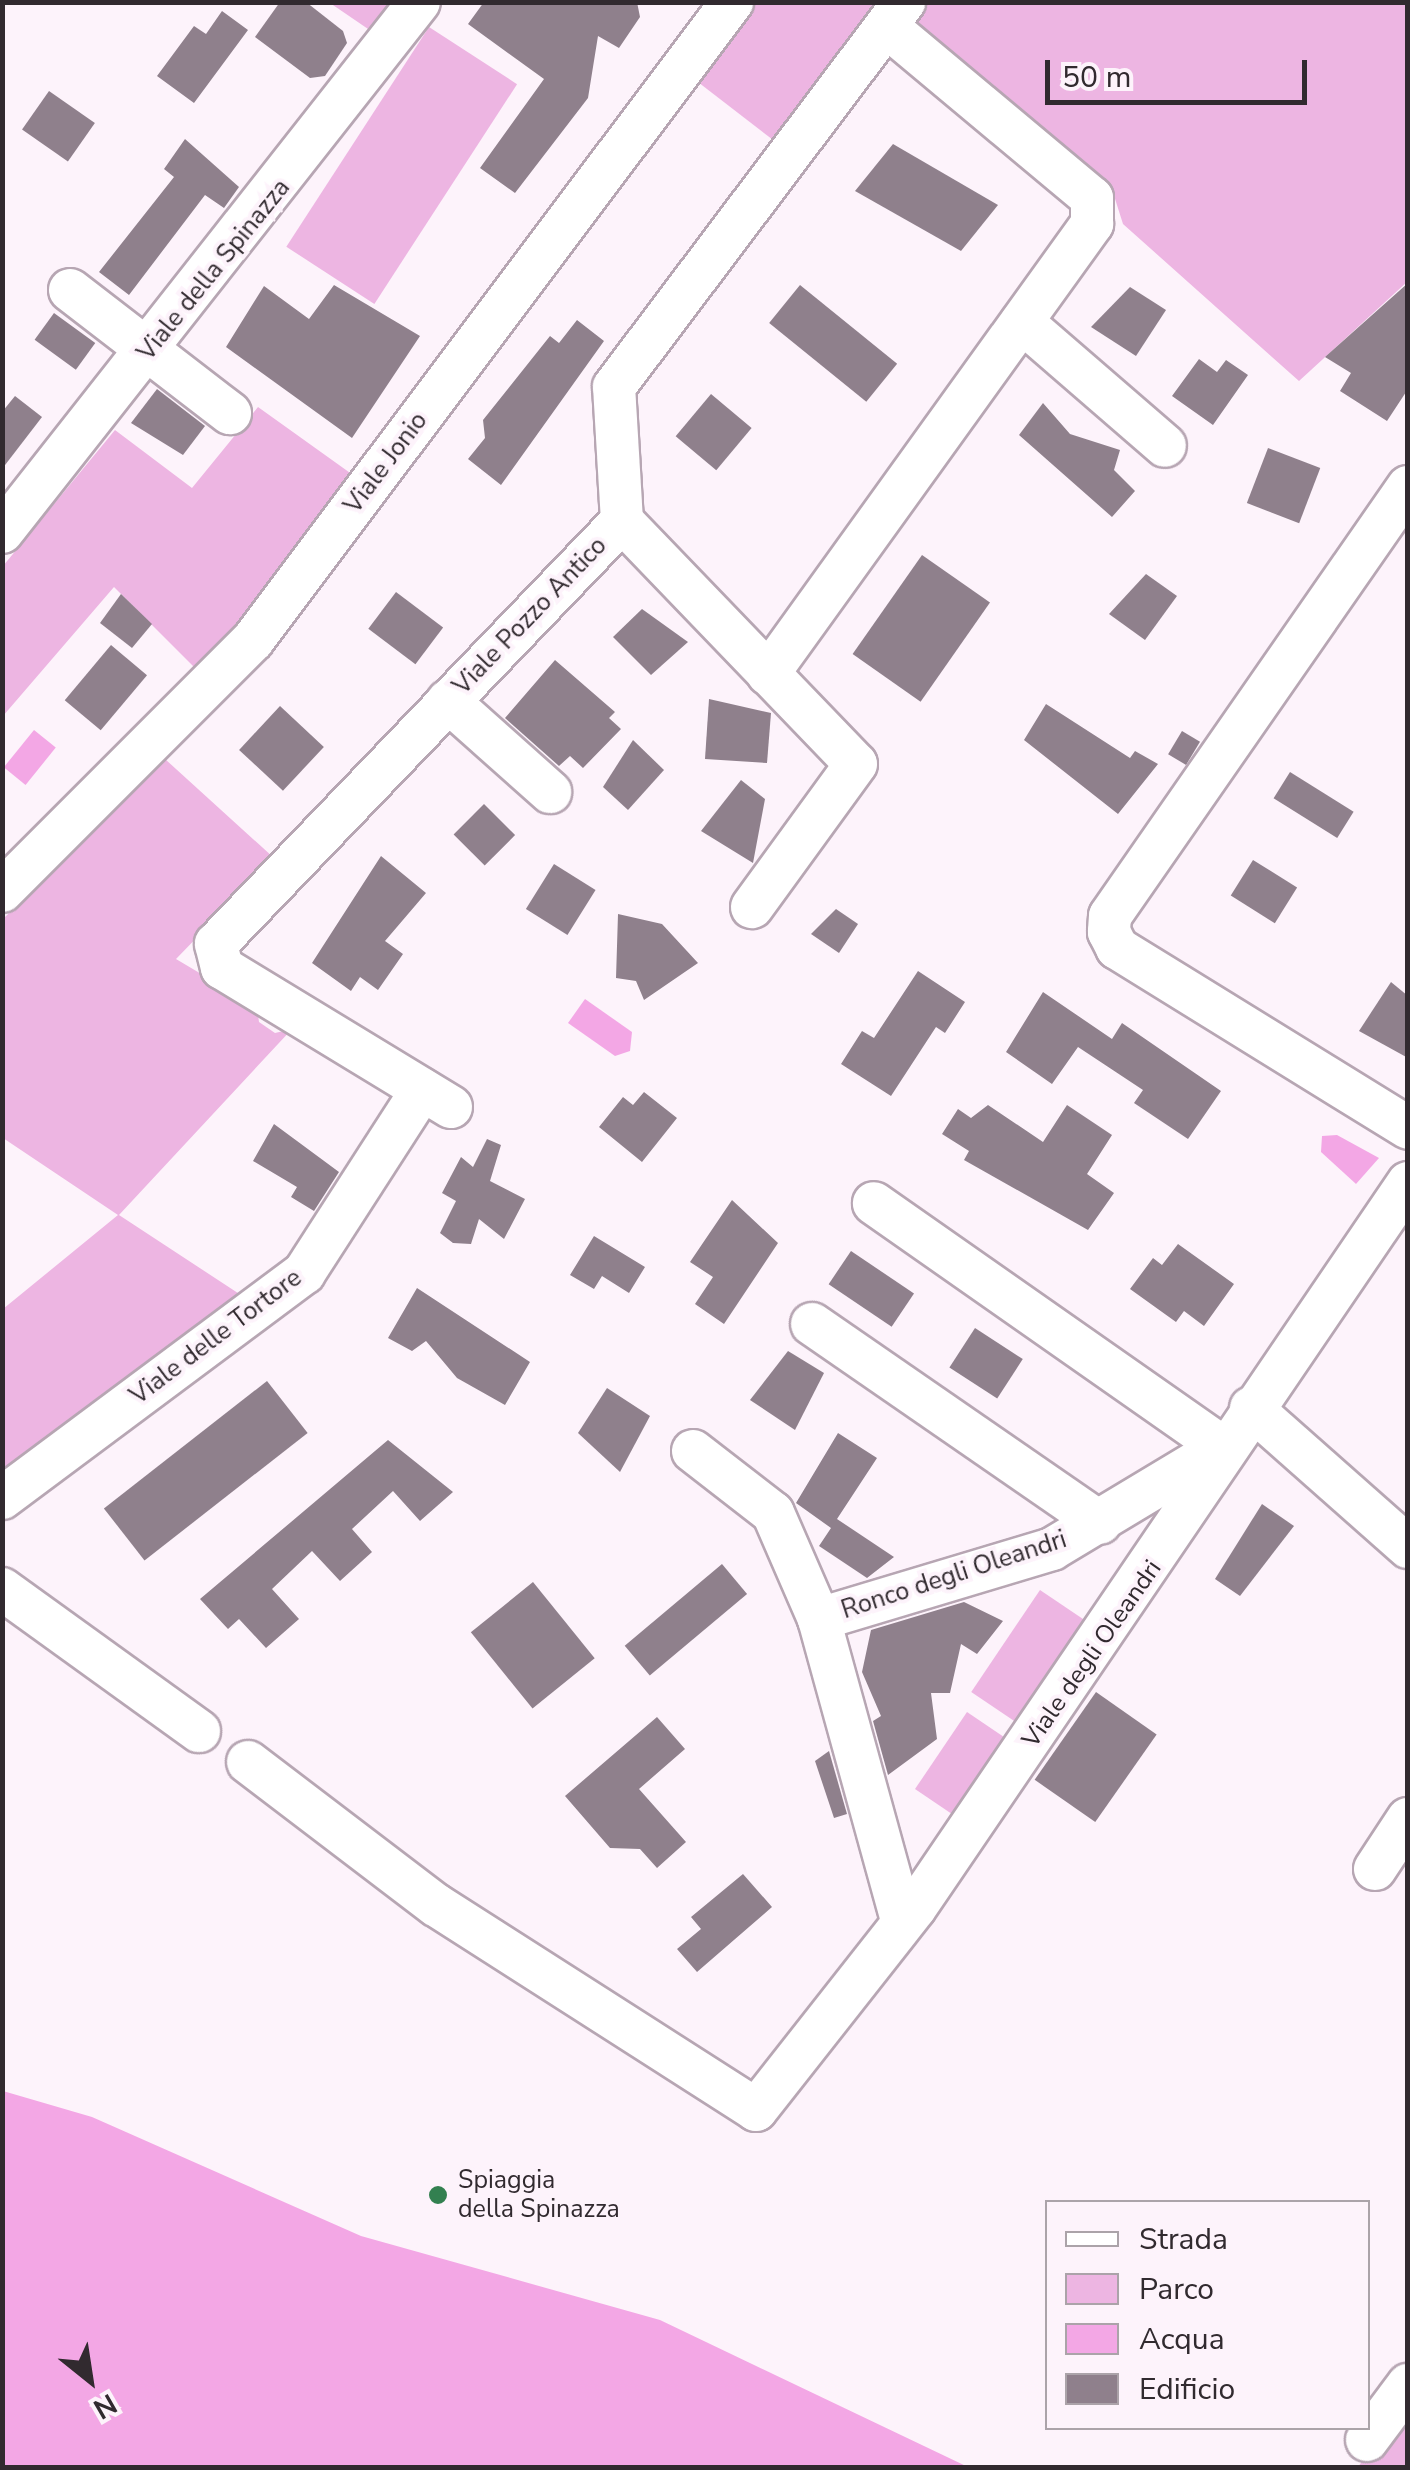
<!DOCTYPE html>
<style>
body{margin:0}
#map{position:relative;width:1410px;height:2470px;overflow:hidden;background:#fdf3fb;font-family:"Nunito Sans",sans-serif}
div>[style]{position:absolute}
.green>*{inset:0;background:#edb5e2;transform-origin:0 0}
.water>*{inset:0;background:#f3a7e5;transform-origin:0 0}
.building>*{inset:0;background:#8f808c;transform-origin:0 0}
.roads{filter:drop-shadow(2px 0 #b7a6b3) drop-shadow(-2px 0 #b7a6b3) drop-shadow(0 2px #b7a6b3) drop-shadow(0 -2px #b7a6b3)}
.street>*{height:42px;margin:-21px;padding:0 21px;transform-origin:21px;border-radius:21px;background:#fff}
.dots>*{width:28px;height:28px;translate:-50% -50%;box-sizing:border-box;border:5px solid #fdf3fb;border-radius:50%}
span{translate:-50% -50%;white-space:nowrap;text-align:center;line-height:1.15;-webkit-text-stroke:8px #fdf3fb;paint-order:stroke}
.street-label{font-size:25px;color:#312a2f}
.poi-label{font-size:25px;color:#312a2f}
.left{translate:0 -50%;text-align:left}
.frame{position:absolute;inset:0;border:5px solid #312a2f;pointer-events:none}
.legend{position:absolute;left:1045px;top:2200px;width:325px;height:230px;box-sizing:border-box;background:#fdf3fb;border:2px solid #aba3a9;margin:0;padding:12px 18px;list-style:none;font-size:30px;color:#312a2f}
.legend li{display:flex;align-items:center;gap:20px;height:50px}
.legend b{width:50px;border:2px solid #aba3a9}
.north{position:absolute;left:40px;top:2330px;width:100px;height:100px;-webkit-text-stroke:8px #fdf3fb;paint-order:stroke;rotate:150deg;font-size:28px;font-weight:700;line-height:40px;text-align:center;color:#312a2f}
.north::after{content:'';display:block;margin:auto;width:35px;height:45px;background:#312a2f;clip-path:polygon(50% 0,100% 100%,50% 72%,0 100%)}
.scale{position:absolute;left:1045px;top:60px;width:262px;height:45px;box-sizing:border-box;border:5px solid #312a2f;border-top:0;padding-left:12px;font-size:30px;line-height:35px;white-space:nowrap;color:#312a2f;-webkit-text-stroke:8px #fdf3fb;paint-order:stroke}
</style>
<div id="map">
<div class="green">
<div style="clip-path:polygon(916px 2px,1407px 3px,1407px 282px,1299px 381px,1123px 224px,1110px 183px,905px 16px)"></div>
<div style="clip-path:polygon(330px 3px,392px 3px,371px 31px)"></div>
<div style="clip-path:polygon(752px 3px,884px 3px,777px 143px,694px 79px)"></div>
<div style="left:429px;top:27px;width:105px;height:262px;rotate:33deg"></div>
<div style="clip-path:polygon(258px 407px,353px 475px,201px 674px,114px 587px,3px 716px,3px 566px,115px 430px,192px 488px)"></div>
<div style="clip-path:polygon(165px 759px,274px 858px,176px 959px,257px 1007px,259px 1022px,275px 1033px,292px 1029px,119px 1215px,247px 1299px,3px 1482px,3px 1309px,118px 1215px,3px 1138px,3px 919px)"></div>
<div style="left:1040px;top:1590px;width:55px;height:123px;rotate:34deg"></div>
<div style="left:967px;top:1712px;width:45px;height:93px;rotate:34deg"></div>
<div style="clip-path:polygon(1407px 2400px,1407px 2467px,1358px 2467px)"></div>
</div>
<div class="water">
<div style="left:34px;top:730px;width:28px;height:48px;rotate:39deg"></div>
<div style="clip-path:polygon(585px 999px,632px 1032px,630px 1051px,615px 1056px,568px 1023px)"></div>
<div style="clip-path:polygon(1337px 1135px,1379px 1158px,1356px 1184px,1321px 1152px,1322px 1136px)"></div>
<div style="clip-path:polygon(3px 2091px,92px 2117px,361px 2236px,660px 2320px,968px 2467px,3px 2467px)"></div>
</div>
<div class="building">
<div style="clip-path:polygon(280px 2px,306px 2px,343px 31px,347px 43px,325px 76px,310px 78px,255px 37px)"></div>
<div style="clip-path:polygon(484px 2px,637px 2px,640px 17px,619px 48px,598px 36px,588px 98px,515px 193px,480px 168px,544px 79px,468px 24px)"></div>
<div style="clip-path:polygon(222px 11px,248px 30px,194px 103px,157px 76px,194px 26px,206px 34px)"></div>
<div style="left:49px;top:91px;width:56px;height:47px;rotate:35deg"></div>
<div style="clip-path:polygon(185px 139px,239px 187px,224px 208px,205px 195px,129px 295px,99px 272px,174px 177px,164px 169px)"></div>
<div style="clip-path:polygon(893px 144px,998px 205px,961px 251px,855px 191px)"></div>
<div style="clip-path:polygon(1408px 283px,1408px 389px,1387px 421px,1340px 391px,1351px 373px,1325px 357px)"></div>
<div style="clip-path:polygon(334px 285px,420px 336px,352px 438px,226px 347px,264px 286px,309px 319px)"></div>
<div style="left:800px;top:285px;width:125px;height:49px;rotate:39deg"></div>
<div style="clip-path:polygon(1130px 287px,1166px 310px,1136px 356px,1091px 327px)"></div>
<div style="left:54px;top:313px;width:51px;height:33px;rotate:36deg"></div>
<div style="clip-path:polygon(577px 320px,604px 341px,501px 485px,468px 459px,485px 438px,483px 420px,550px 336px,559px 343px)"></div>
<div style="clip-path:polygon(1199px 359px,1217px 372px,1226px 360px,1248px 375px,1213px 425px,1172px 396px)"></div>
<div style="clip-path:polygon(157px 389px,205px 426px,183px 455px,131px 423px)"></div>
<div style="left:711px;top:394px;width:53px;height:55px;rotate:40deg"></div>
<div style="clip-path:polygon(15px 396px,42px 417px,2px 469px,2px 412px)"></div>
<div style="clip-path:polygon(1043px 403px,1070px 434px,1120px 450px,1114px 470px,1135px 491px,1112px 517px,1019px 435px)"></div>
<div style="left:1268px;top:448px;width:56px;height:59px;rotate:21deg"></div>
<div style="left:922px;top:555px;width:83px;height:121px;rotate:35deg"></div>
<div style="clip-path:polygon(1146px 574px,1177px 596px,1145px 640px,1109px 614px)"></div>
<div style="left:396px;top:592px;width:59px;height:46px;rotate:37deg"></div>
<div style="clip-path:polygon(121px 594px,152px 624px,132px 648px,100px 623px)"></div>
<div style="clip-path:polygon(642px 609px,688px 642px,651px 675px,613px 637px)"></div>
<div style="left:111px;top:645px;width:47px;height:72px;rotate:40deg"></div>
<div style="clip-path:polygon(555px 660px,615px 712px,609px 718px,621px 729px,583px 768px,570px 756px,559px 766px,505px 718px)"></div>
<div style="clip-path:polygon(709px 699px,771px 713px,767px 763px,705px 759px)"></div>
<div style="clip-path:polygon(1046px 704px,1130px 758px,1135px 751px,1158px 764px,1118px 814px,1024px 740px)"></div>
<div style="left:280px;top:706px;width:60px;height:60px;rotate:43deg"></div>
<div style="left:1182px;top:731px;width:21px;height:27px;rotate:31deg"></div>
<div style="clip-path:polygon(633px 740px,664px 770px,628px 810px,603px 787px)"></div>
<div style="left:1290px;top:772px;width:75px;height:31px;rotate:32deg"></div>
<div style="clip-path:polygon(741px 780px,765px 799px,753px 863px,701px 831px)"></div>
<div style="left:484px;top:804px;width:44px;height:43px;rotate:45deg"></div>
<div style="clip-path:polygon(381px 856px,426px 893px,385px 941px,403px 954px,378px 990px,360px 977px,351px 991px,312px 963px)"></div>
<div style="left:1253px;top:860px;width:52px;height:42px;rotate:32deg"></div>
<div style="left:554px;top:864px;width:49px;height:53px;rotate:32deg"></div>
<div style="clip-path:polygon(836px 909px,858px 924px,839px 953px,811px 934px)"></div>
<div style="clip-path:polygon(618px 914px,662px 924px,698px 963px,644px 1000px,636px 981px,616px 978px)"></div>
<div style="clip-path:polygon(918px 971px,965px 1002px,945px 1033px,936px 1027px,891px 1096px,841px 1064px,862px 1031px,874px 1038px)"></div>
<div style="clip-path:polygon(1391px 982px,1408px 996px,1408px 1058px,1359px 1031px)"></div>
<div style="clip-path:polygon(1043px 992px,1112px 1039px,1122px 1023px,1221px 1091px,1188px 1139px,1134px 1103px,1143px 1090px,1078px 1047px,1052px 1084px,1006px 1052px)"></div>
<div style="clip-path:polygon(644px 1092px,677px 1118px,642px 1162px,599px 1127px,623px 1097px,633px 1105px)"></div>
<div style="clip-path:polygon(988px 1105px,1043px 1142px,1067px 1105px,1112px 1135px,1087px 1174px,1114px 1193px,1088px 1230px,964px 1160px,969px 1151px,942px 1134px,958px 1109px,971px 1118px)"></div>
<div style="clip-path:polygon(274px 1124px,339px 1172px,314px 1211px,291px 1197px,297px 1187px,253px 1161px)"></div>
<div style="clip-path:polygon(487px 1139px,501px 1145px,490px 1181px,525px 1199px,504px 1239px,479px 1219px,471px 1244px,453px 1243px,440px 1233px,456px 1201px,442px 1193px,461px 1157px,473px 1167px)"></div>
<div style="clip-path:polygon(732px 1200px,778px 1243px,724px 1324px,695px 1304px,713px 1277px,690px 1262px)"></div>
<div style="clip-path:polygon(594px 1236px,645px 1267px,629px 1293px,602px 1276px,594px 1289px,570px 1275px)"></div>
<div style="clip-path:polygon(1178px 1244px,1234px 1284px,1204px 1326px,1184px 1311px,1176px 1322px,1130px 1289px,1153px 1258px,1162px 1265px)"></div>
<div style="left:851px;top:1251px;width:76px;height:40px;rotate:34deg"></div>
<div style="clip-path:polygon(417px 1288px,530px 1362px,505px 1405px,457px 1378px,426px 1341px,412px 1351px,388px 1338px)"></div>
<div style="left:975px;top:1328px;width:57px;height:47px;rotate:33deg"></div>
<div style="clip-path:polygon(788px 1351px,824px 1373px,795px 1430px,750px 1400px)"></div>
<div style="left:267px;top:1381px;width:66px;height:207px;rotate:52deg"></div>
<div style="clip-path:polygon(607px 1388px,650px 1416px,620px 1472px,578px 1433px)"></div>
<div style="clip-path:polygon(838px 1433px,877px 1458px,837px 1519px,894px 1557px,867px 1578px,819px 1546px,831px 1528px,796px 1503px)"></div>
<div style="clip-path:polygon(388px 1440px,453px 1492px,420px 1521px,393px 1491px,352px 1529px,372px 1552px,340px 1581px,312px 1551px,272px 1589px,299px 1619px,266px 1648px,239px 1619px,228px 1629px,200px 1599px)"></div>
<div style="clip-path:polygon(1262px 1504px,1294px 1526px,1240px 1596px,1215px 1579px)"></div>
<div style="left:722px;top:1564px;width:39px;height:127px;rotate:50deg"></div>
<div style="left:533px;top:1582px;width:98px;height:80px;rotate:51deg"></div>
<div style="clip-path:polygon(964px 1602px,1003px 1621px,977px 1654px,961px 1644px,950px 1693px,931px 1693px,937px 1739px,888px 1775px,873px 1721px,881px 1716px,862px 1672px,871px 1630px)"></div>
<div style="left:1096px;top:1692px;width:74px;height:107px;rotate:35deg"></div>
<div style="clip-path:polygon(657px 1717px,685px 1749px,639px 1789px,686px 1842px,657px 1868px,640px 1849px,610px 1848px,565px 1796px)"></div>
<div style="clip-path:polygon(829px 1751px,847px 1814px,834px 1818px,815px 1761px)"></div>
<div style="clip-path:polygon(743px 1874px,772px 1907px,697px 1972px,677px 1949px,701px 1929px,691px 1917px)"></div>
</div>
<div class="roads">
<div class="street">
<div style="left:70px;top:290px;width:202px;rotate:37.6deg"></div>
<div style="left:1022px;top:322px;width:189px;rotate:40.9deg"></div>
<div style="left:1408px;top:487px;width:522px;rotate:124.79deg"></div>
<div style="left:1110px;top:916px;width:16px;rotate:94deg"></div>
<div style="left:1109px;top:932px;width:18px;rotate:63deg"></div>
<div style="left:1117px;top:948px;width:342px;rotate:31.7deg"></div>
<div style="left:622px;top:521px;width:337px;rotate:46.1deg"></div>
<div style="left:856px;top:764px;width:177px;rotate:126deg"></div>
<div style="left:2px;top:532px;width:674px;rotate:-51.8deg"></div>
<div style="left:768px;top:674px;width:555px;rotate:-54.25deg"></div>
<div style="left:1092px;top:224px;width:26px;rotate:-90deg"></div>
<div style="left:1092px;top:198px;width:268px;rotate:-140.1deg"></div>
<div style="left:448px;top:701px;width:137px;rotate:41.7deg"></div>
<div style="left:2px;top:891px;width:355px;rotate:-45deg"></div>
<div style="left:253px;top:640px;width:798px;rotate:-53.1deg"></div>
<div style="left:451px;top:1107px;width:268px;rotate:-148.7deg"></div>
<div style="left:222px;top:968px;width:25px;rotate:-104deg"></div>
<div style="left:216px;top:944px;width:586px;rotate:-46.17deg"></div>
<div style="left:622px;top:521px;width:134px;rotate:-93.4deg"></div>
<div style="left:614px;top:387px;width:482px;rotate:-53deg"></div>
<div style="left:812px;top:1324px;width:350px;rotate:34.6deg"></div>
<div style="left:1251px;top:1408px;width:210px;rotate:41.5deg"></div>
<div style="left:693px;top:1451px;width:101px;rotate:37.8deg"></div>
<div style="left:773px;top:1513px;width:116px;rotate:66.5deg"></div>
<div style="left:819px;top:1619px;width:243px;rotate:-16.7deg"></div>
<div style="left:1052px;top:1549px;width:198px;rotate:-31deg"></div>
<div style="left:1222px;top:1447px;width:425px;rotate:-145deg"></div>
<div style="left:2px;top:1498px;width:377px;rotate:-36.7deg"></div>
<div style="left:304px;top:1273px;width:218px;rotate:-57.2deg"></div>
<div style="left:2px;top:1589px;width:243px;rotate:35.8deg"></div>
<div style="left:819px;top:1619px;width:313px;rotate:74.6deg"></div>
<div style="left:248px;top:1762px;width:236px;rotate:37.3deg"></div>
<div style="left:436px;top:1905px;width:380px;rotate:32.6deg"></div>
<div style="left:756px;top:2110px;width:257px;rotate:-51.8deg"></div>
<div style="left:915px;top:1908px;width:877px;rotate:-55.78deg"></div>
<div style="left:1375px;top:1869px;width:60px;rotate:-56.6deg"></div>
<div style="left:1367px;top:2440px;width:69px;rotate:-53.3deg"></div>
</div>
</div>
<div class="dots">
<div style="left:438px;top:2195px;background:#338050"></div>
</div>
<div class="street-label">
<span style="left:214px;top:270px;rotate:-51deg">Viale della Spinazza</span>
<span style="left:386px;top:463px;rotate:-53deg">Viale Jonio</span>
<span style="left:530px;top:616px;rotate:-46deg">Viale Pozzo Antico</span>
<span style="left:216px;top:1337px;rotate:-37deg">Viale delle Tortore</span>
<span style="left:954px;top:1575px;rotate:-18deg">Ronco degli Oleandri</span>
<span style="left:1092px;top:1654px;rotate:-55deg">Viale degli Oleandri</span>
</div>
<div class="poi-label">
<span class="left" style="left:458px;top:2195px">Spiaggia<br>della Spinazza</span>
</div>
<div class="frame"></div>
<ul class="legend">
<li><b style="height:12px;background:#fff"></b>Strada</li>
<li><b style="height:28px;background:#edb5e2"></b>Parco</li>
<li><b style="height:28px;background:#f3a7e5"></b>Acqua</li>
<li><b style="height:28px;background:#8f808c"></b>Edificio</li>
</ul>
<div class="north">N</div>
<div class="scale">50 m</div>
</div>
